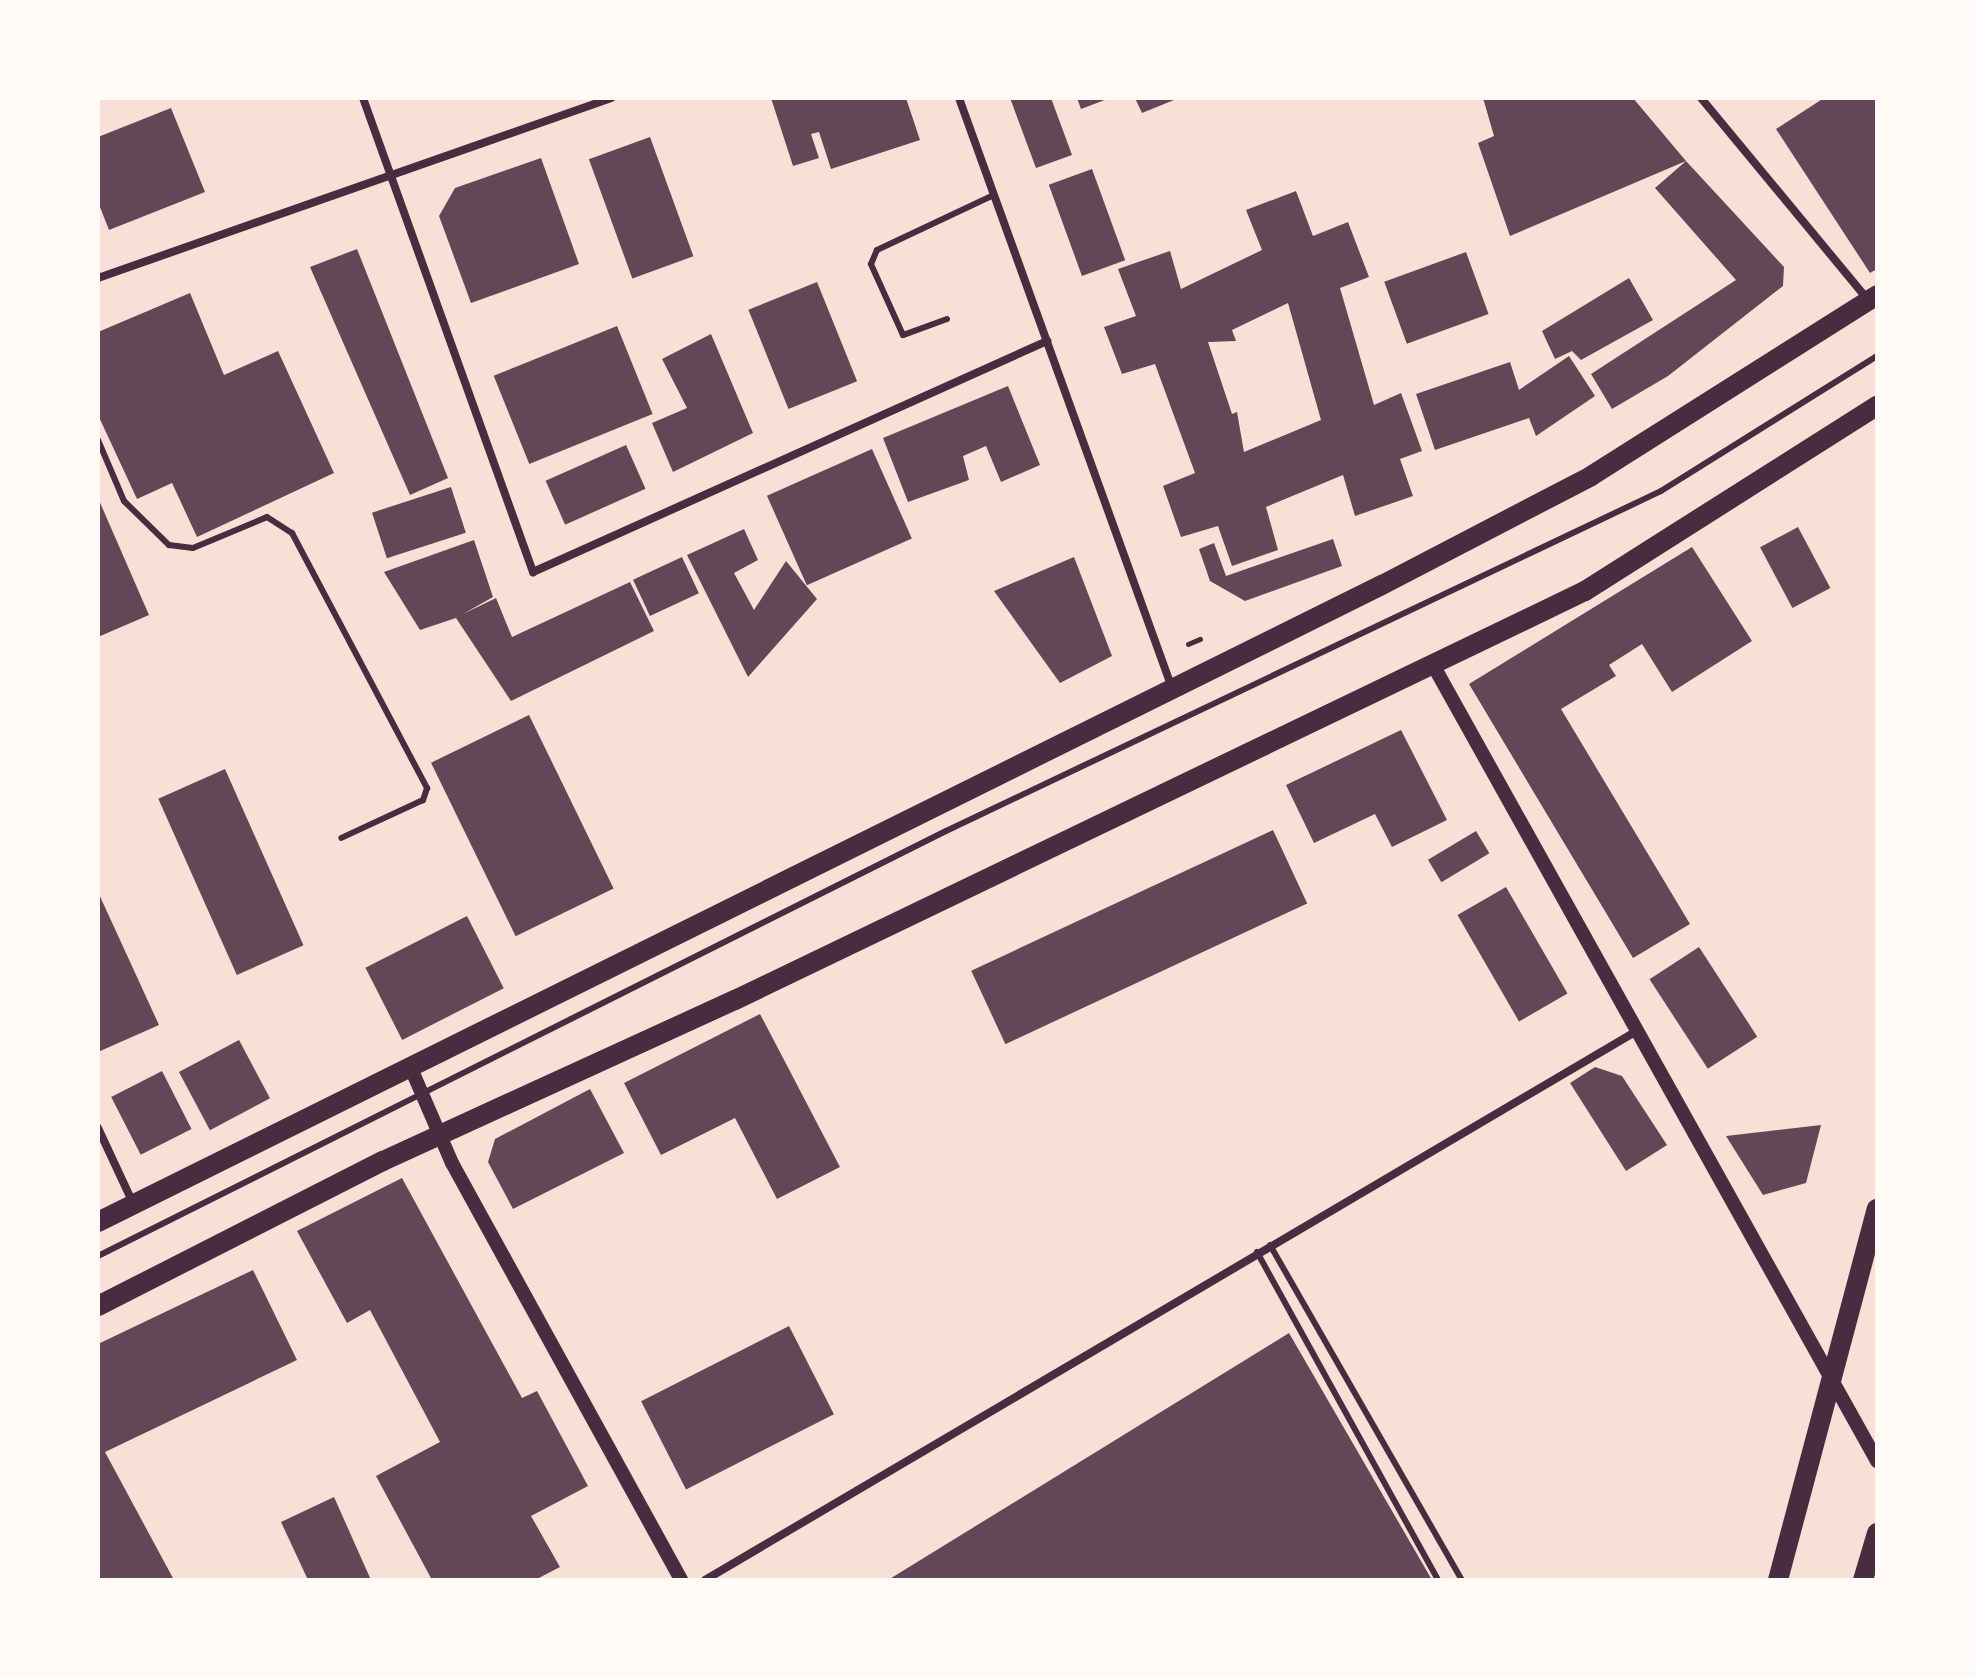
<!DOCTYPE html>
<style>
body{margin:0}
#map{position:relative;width:1975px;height:1678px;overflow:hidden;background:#f7e1d7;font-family:Roboto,sans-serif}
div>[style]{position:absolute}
.building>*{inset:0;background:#644757;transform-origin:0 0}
.path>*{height:5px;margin:-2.5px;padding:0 2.5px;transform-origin:2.5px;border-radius:2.5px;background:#4a2c40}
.service>*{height:6px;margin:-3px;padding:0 3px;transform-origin:3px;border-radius:3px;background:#4a2c40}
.minor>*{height:8px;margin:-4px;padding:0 4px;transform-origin:4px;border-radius:4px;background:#4a2c40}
.tertiary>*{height:14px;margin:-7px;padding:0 7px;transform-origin:7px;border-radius:7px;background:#4a2c40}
.primary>*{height:20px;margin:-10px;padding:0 10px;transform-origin:10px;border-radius:10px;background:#4a2c40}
span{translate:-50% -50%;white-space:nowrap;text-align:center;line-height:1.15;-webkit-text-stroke:6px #fffaf5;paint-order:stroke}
.frame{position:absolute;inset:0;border:100px solid #fffaf5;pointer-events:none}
</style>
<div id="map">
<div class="building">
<div style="clip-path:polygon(771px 98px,906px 98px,920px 140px,831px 169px,819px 132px,811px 134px,819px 158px,793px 166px)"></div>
<div style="clip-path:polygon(1010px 98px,1051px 98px,1072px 155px,1036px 168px)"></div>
<div style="clip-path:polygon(1077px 98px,1110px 98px,1081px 109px)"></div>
<div style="clip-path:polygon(1135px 98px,1179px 98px,1142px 113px)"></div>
<div style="clip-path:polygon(1483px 98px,1633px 98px,1686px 161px,1510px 236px,1478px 143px,1494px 136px)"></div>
<div style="clip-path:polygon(1824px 98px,1877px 98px,1877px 269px,1870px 273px,1776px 129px)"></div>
<div style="clip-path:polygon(171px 108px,205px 192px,109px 230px,98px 202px,98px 137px)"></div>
<div style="left:650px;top:137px;width:127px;height:65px;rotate:70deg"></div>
<div style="clip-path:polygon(541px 158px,579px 264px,471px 303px,439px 216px,455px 188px)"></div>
<div style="clip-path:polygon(1686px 161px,1784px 267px,1783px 286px,1668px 376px,1612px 409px,1591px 374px,1736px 280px,1655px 188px)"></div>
<div style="left:1092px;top:169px;width:97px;height:46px;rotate:70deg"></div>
<div style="clip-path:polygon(evenodd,1296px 191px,1313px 236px,1348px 222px,1369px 277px,1340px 288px,1374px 405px,1401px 393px,1422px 451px,1400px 459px,1413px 496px,1355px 516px,1343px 475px,1266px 507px,1278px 550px,1232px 566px,1218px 526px,1181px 537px,1163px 486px,1195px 473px,1155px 364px,1122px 374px,1104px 327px,1136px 316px,1118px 269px,1170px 251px,1181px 289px,1262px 250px,1246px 210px,1296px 191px,1288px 303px,1321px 420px,1244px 452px,1237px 412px,1232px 414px,1208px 342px,1236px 341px,1232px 330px,1288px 303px)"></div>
<div style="clip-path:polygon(357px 249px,448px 478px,410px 495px,310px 267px)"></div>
<div style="left:1466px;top:252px;width:66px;height:87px;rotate:70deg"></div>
<div style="clip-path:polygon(1629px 278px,1653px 320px,1581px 360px,1572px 351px,1555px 359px,1542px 331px)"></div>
<div style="left:817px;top:282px;width:107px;height:74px;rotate:68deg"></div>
<div style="clip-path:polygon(190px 293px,224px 375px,278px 351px,334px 473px,197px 537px,172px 483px,137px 499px,98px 415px,98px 332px)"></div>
<div style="left:617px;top:326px;width:95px;height:133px;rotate:68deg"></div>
<div style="clip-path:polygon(711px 334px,753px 433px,673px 472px,652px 423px,687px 408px,662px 359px)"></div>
<div style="clip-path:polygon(1569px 356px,1595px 396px,1536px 436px,1529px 418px,1435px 450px,1416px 394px,1510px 362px,1519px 390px)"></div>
<div style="clip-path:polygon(1008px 386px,1040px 465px,1001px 482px,986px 446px,963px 456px,969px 480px,908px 502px,883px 438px)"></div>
<div style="left:626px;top:445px;width:48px;height:88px;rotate:66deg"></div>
<div style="left:872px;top:449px;width:98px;height:115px;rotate:66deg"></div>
<div style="left:451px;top:487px;width:48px;height:83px;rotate:72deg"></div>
<div style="clip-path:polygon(98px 498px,149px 615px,98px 637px)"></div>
<div style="left:1798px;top:527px;width:69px;height:43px;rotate:62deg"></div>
<div style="clip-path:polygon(744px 529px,758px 560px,734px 573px,754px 610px,786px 561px,817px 599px,748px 677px,687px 555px)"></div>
<div style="clip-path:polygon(1333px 539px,1342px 566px,1245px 601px,1210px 581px,1199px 549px,1214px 543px,1226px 576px)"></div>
<div style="clip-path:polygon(474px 540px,493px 597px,463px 614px,496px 598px,512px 637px,630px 582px,654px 631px,511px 701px,456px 618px,420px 630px,384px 572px)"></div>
<div style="clip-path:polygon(1692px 547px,1752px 641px,1672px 692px,1642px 644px,1609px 665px,1616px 676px,1561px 709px,1690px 924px,1633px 958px,1469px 684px)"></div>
<div style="left:682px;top:557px;width:40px;height:54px;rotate:65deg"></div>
<div style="clip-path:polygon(1074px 557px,1112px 656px,1060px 683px,994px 591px)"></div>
<div style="left:529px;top:715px;width:193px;height:109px;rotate:64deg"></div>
<div style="clip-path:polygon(1401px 730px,1447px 820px,1392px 847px,1375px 814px,1314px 843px,1286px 785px)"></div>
<div style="left:225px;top:769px;width:193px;height:73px;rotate:66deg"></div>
<div style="left:1273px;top:830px;width:81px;height:333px;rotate:65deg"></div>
<div style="left:1476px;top:831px;width:26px;height:56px;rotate:59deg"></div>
<div style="left:1506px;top:887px;width:123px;height:56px;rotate:60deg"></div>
<div style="clip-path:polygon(98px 892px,159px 1025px,98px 1052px)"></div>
<div style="left:467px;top:916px;width:81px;height:114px;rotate:63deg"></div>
<div style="left:1699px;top:947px;width:107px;height:59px;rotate:57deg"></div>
<div style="clip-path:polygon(760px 1014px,840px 1167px,777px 1199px,735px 1118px,661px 1155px,624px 1083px)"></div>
<div style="left:239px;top:1040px;width:66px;height:68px;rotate:62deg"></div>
<div style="clip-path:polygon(1595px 1067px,1622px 1076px,1667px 1145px,1626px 1171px,1570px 1083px)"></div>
<div style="left:162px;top:1071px;width:65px;height:57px;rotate:63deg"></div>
<div style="clip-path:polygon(590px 1089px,624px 1153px,513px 1209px,488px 1162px,495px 1139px)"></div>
<div style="clip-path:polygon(1821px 1125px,1806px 1183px,1763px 1195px,1726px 1136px)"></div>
<div style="clip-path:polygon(402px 1178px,522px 1398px,537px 1391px,588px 1486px,531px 1516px,560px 1567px,535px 1580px,432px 1580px,376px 1476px,440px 1442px,370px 1310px,347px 1323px,297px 1231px)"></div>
<div style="clip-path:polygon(253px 1270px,297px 1360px,105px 1452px,174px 1580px,98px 1580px,98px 1344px)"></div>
<div style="left:789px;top:1326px;width:99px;height:166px;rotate:63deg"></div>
<div style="clip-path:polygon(1289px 1333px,1432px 1580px,888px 1580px)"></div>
<div style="clip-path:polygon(334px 1497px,371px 1580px,308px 1580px,281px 1522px)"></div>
</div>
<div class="path">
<div style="left:1188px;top:644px;width:13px;rotate:-23deg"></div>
</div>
<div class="service">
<div style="left:947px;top:319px;width:47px;rotate:160deg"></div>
<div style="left:903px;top:335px;width:78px;rotate:-114.3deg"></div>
<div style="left:871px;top:264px;width:15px;rotate:-67deg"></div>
<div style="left:877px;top:250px;width:129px;rotate:-25.2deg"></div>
<div style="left:98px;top:440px;width:66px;rotate:66.9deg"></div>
<div style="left:124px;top:501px;width:63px;rotate:44.4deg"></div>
<div style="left:169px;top:545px;width:24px;rotate:7deg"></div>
<div style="left:193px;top:548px;width:80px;rotate:-22.7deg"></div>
<div style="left:267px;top:517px;width:30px;rotate:33deg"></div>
<div style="left:292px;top:533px;width:289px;rotate:62.1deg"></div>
<div style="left:427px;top:788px;width:13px;rotate:108deg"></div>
<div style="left:423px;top:800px;width:90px;rotate:155.1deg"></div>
<div style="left:1270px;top:1245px;width:386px;rotate:60.2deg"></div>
<div style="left:1257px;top:1252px;width:375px;rotate:61.1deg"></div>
<div style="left:98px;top:1256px;width:949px;rotate:-26.62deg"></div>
<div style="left:946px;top:831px;width:792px;rotate:-25.43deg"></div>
<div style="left:1661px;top:491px;width:255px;rotate:-32deg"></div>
</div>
<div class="minor">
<div style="left:363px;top:98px;width:504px;rotate:70.27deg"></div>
<div style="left:533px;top:572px;width:564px;rotate:-24.2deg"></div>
<div style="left:959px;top:98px;width:627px;rotate:70.15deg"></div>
<div style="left:1701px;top:98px;width:262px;rotate:50.4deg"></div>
<div style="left:98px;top:278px;width:544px;rotate:-19.33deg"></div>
<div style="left:98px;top:1128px;width:83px;rotate:65deg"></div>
<div style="left:705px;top:1580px;width:1079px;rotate:-30.51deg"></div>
</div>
<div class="tertiary">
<div style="left:1432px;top:663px;width:914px;rotate:60.85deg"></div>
<div style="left:410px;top:1066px;width:106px;rotate:66.6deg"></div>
<div style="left:452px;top:1163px;width:476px;rotate:61.2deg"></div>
</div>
<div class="primary">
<div style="left:98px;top:1222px;width:1433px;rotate:-26.39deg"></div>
<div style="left:1382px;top:585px;width:236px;rotate:-27.5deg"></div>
<div style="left:1591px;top:476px;width:338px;rotate:-32.3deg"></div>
<div style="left:98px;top:1306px;width:320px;rotate:-27deg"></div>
<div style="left:383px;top:1161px;width:387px;rotate:-24.6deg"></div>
<div style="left:735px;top:1000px;width:943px;rotate:-25.7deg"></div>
<div style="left:1585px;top:591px;width:346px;rotate:-32.4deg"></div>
<div style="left:1778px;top:1580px;width:384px;rotate:-75.1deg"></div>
<div style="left:1863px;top:1580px;width:49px;rotate:-73.4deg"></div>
</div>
<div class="frame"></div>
</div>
